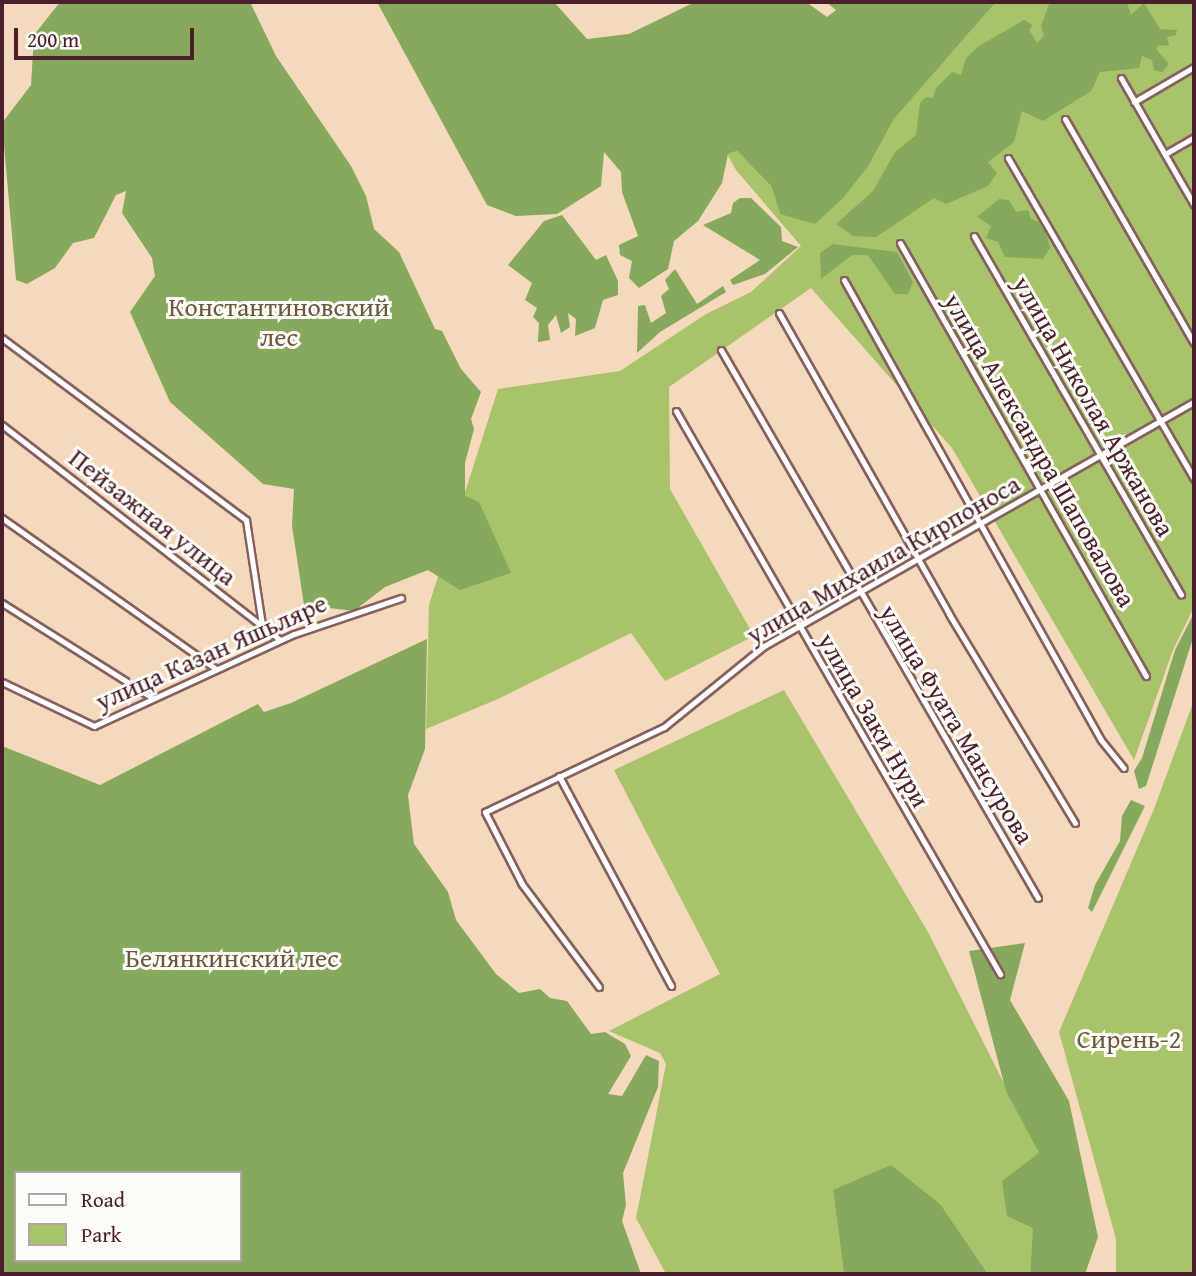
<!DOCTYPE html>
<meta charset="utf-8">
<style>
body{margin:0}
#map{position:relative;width:1196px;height:1276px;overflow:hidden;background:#f4d9bc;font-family:"Gentium Book Plus",serif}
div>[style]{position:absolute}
.green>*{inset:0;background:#a8c36a}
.forest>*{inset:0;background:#86a95e}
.roads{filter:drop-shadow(2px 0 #86605e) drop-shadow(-2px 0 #86605e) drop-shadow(0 2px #86605e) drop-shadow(0 -2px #86605e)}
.minor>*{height:5px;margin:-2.5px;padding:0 2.5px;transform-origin:2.5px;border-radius:2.5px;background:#fff}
span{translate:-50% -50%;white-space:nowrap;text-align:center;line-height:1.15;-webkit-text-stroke:6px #fdfcf7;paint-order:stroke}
.park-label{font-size:26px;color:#6b5841}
.street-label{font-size:26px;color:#4a1f2b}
.frame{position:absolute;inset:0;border:4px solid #4a1f2b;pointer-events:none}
.legend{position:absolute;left:14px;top:1171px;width:228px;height:91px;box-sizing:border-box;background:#fdfcf7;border:2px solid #b5a4a5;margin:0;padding:9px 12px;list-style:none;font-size:21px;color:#4a1f2b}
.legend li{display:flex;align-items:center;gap:14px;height:35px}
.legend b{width:35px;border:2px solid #b5a4a5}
.scale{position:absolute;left:14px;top:28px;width:180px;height:32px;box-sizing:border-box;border:4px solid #4a1f2b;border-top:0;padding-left:9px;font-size:21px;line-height:24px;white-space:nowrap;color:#4a1f2b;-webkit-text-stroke:5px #fdfcf7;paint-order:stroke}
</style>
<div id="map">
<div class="green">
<div style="clip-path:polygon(996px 2px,1194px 2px,1194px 607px,1173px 650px,1134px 760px,952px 448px,811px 288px,669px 387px,670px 489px,754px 636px,665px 681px,631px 633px,498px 699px,426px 729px,429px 605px,498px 389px,620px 371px,706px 314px,751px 292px,801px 246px,736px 170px,727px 154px,737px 151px,771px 186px,780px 214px,869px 165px,894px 119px)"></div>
<div style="clip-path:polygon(784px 690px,928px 932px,1039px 1153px,1030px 1274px,988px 1274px,941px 1205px,833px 1190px,844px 1274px,666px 1274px,636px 1218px,666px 1064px,660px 1053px,609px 1031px,720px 974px,614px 770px)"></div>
<div style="clip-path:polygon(1194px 700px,1194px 1274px,1116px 1274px,1116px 1239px,1059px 1032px,1154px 809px)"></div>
</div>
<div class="forest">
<div style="clip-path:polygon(60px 2px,250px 2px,276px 56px,351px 166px,366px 196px,374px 229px,399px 252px,435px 329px,442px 331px,461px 369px,481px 392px,471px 419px,474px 429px,465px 463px,465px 496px,479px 502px,511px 573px,460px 590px,428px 570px,385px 587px,354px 611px,304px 605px,292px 526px,294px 489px,263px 484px,170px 402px,130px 312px,155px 276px,152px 258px,122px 213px,126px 191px,116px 195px,94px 238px,73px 243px,55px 268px,27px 284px,16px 280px,2px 123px,31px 85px,34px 35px)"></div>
<div style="clip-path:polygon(377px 2px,554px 2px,587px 39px,629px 34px,695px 2px,806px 2px,827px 17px,836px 10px,826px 2px,996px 2px,894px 119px,869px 165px,843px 198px,815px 224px,780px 214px,771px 186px,737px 151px,728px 154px,722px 183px,698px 221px,674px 241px,668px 269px,639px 288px,629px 278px,632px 261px,620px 255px,619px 245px,638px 236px,622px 192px,621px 172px,604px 152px,601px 186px,557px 214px,516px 216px,487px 205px)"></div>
<div style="clip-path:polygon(1050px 2px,1127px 2px,1131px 15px,1144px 3px,1160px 29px,1177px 30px,1176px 35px,1167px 37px,1169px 46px,1159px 45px,1156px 49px,1169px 64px,1162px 72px,1154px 70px,1152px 60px,1142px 56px,1139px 68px,1100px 72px,1091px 91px,1043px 121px,1022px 111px,1014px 142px,988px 162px,997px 173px,988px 186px,946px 204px,934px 198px,876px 237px,853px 236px,836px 224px,873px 191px,895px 152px,916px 135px,920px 103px,926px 97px,933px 98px,936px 88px,952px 72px,961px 75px,966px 58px,979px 46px,1024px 20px,1033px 25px,1029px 30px,1037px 43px,1044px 36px,1041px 26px)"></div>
<div style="clip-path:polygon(740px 198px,751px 198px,781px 227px,782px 241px,798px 247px,765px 274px,733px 285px,730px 280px,760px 260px,703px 225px,731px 213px,733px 203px)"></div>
<div style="clip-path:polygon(999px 199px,1009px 200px,1016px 212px,1028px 210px,1031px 219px,1044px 224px,1050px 248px,1043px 259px,1005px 257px,998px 242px,986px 238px,991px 226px,977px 217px)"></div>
<div style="clip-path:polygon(562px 215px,596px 260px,606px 255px,618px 281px,618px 295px,603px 300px,595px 328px,575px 336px,576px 319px,568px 313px,570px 327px,561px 333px,556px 315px,548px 325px,550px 340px,538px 342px,539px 323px,533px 317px,537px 308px,525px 300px,532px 283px,508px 265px,544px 221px)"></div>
<div style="clip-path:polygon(833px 244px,897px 252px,913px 282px,908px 294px,895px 294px,868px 255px,852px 255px,821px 279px,820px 253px)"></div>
<div style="clip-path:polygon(675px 269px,697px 304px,723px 286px,726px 292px,660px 332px,637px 353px,638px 306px,645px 305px,651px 323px,666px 313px,661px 296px,669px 289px,665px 280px)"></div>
<div style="clip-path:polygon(1194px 613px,1194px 635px,1146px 786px,1139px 789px,1134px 771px,1142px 758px,1175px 650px)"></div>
<div style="clip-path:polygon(evenodd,427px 639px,425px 749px,408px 795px,410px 812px,414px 844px,448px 892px,456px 920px,496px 974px,519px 993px,540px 989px,550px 998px,567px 1001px,591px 1034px,605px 1032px,625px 1044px,631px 1056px,608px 1094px,622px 1096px,646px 1055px,659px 1061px,658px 1087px,623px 1173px,626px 1205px,622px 1221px,641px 1274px,2px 1274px,2px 746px,100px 785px,258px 704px,264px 712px,291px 703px,427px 639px,16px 1173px,240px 1173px,240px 1260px,16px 1260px,16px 1173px)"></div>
<div style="clip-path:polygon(1131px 800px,1145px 806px,1092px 912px,1088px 908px,1095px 885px,1120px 841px,1122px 816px)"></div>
<div style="clip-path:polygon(1025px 943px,1010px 1000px,1069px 1101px,1098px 1237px,1085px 1274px,1030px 1274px,1033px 1228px,1007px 1216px,1002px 1181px,1039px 1153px,1006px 1091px,969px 951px)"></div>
<div style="clip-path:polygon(891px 1165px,941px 1205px,988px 1274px,844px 1274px,833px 1190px)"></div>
</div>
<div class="roads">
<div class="minor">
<div style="left:1121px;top:78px;width:146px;rotate:60.1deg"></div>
<div style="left:1134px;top:102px;width:69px;rotate:-30.3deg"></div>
<div style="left:1065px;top:119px;width:258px;rotate:60.1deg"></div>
<div style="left:1165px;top:154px;width:34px;rotate:-30deg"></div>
<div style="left:1008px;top:158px;width:371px;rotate:59.9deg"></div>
<div style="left:974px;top:236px;width:414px;rotate:60deg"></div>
<div style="left:900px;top:243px;width:498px;rotate:60.4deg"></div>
<div style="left:844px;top:280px;width:527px;rotate:60.81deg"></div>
<div style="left:1101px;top:740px;width:36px;rotate:51deg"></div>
<div style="left:779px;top:313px;width:346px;rotate:60.5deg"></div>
<div style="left:949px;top:614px;width:244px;rotate:58.9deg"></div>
<div style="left:2px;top:338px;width:304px;rotate:36.7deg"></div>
<div style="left:246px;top:520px;width:106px;rotate:81.3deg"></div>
<div style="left:721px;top:350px;width:633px;rotate:59.95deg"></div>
<div style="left:676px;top:411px;width:650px;rotate:60.08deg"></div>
<div style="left:2px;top:425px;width:351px;rotate:37.7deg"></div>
<div style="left:2px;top:518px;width:261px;rotate:35.2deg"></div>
<div style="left:2px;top:603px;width:176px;rotate:32.2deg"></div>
<div style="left:2px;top:682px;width:102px;rotate:25.6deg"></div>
<div style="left:94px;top:726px;width:220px;rotate:-24.7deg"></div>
<div style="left:294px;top:634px;width:113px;rotate:-18.6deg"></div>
<div style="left:559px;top:776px;width:238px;rotate:61.9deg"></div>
<div style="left:599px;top:987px;width:129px;rotate:-126.8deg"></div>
<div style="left:522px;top:884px;width:81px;rotate:-117.2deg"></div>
<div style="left:485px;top:812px;width:198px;rotate:-25.4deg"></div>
<div style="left:664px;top:727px;width:129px;rotate:-39deg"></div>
<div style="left:764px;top:646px;width:494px;rotate:-29.6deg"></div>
</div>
</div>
<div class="park-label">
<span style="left:279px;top:322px">Константиновский<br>лес</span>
<span style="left:232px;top:958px">Белянкинский лес</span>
<span style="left:1129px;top:1039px">Сирень-2</span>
</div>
<div class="street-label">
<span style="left:1094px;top:406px;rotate:60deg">улица Николая Аржанова</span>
<span style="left:1040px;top:450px;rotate:60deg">улица Александра Шаповалова</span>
<span style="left:153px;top:517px;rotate:38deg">Пейзажная улица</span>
<span style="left:883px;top:559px;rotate:-30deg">улица Михаила Кирпоноса</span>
<span style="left:211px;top:652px;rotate:-24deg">улица Казан Яшьляре</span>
<span style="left:874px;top:720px;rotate:60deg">улица Заки Нури</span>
<span style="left:957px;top:724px;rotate:59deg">улица Фуата Мансурова</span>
</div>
<div class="frame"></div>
<ul class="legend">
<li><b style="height:9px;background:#fff"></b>Road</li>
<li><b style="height:19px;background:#a8c36a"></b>Park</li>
</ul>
<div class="scale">200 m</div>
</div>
